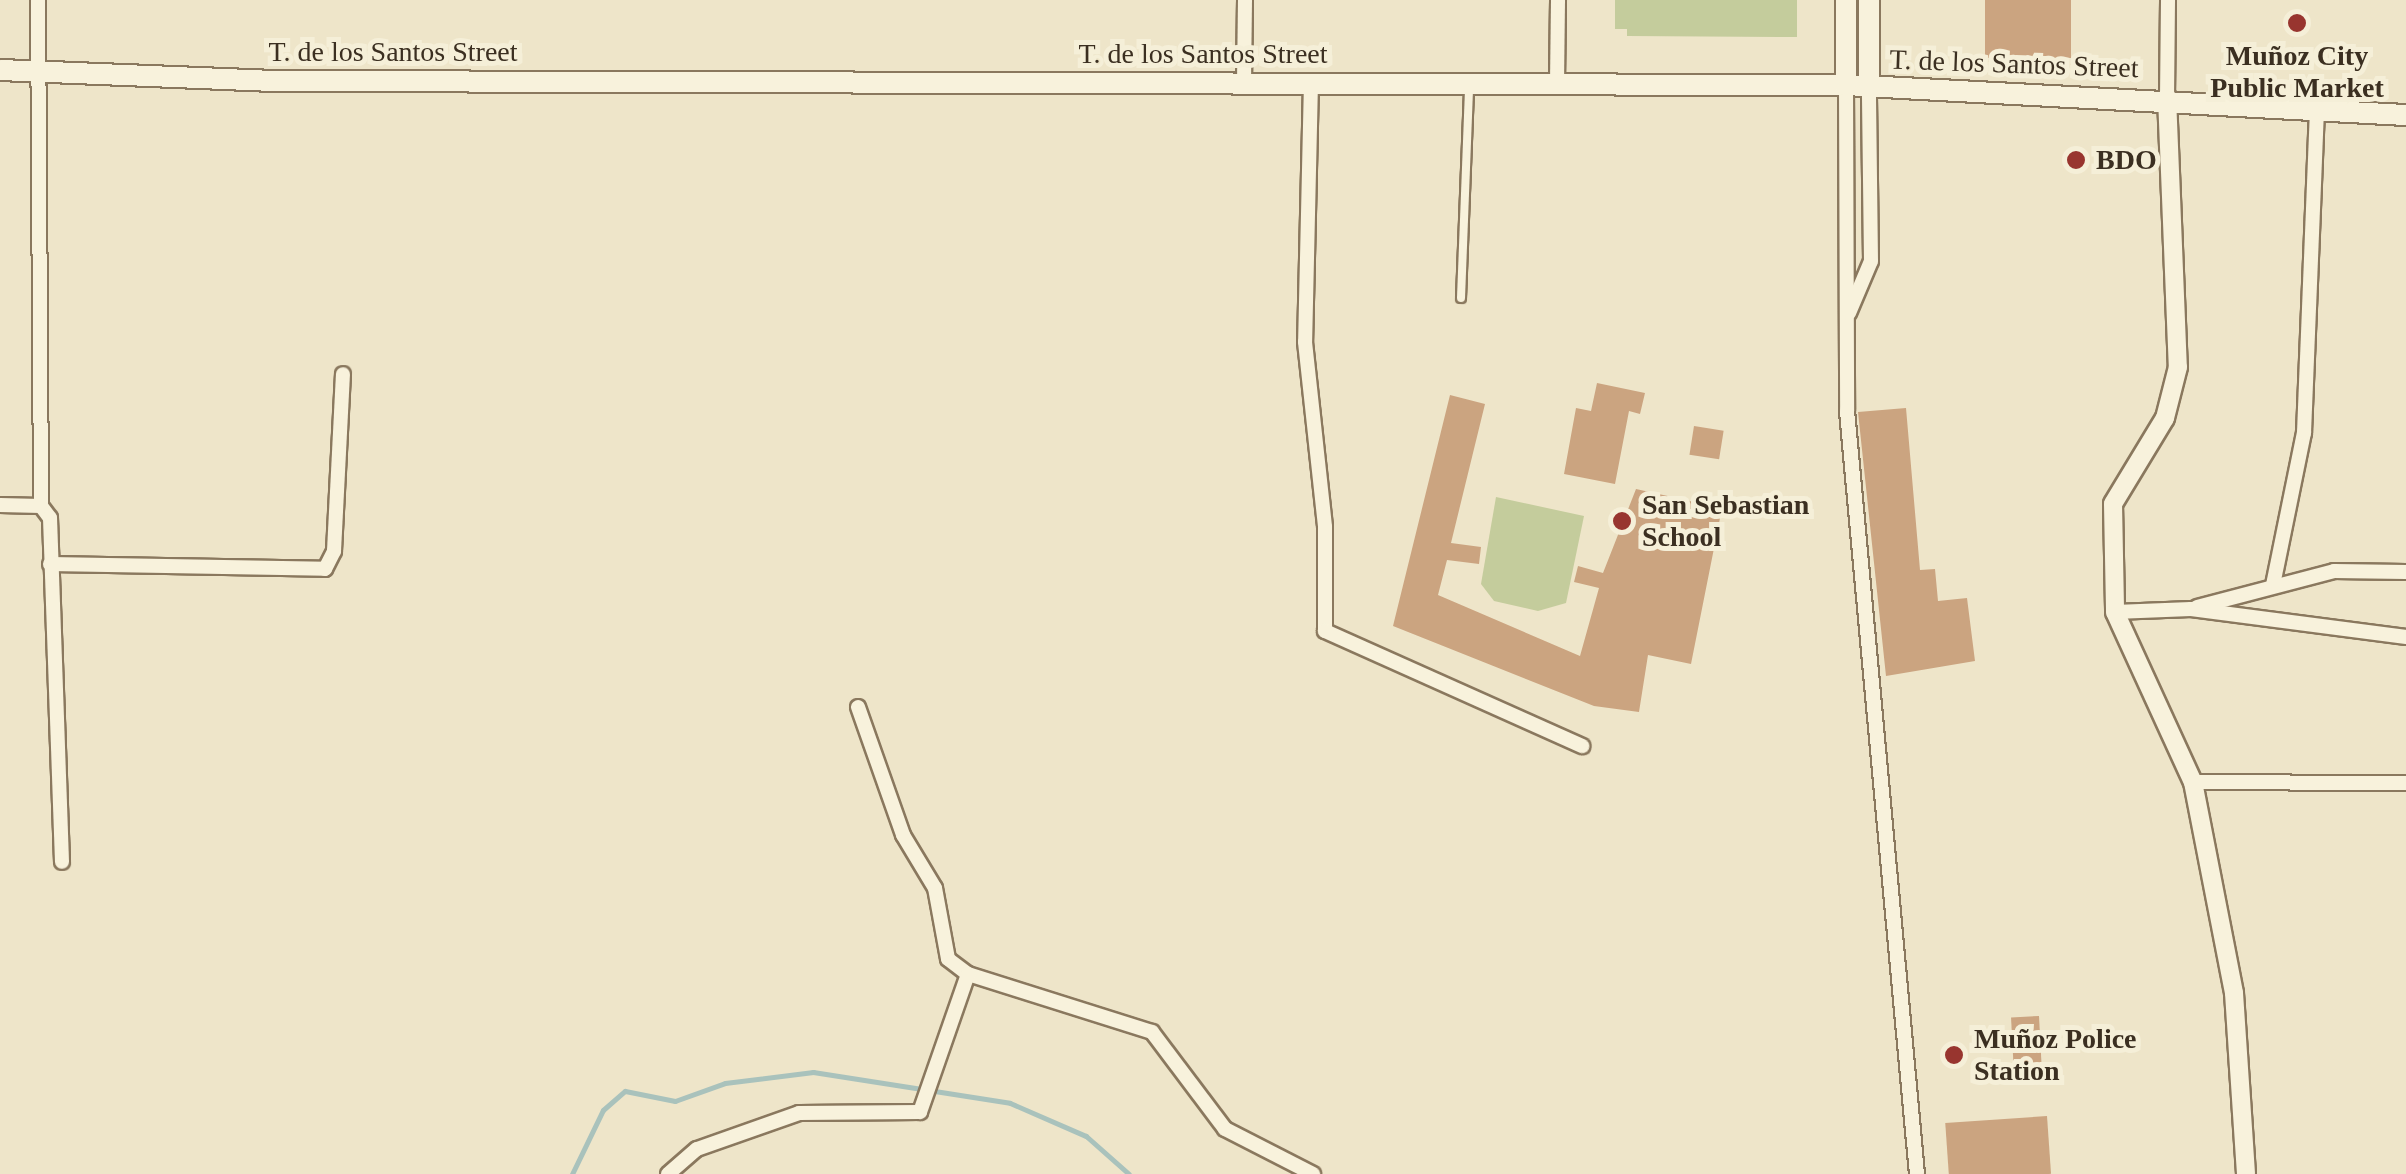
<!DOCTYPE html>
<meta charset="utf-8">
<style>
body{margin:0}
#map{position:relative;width:2406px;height:1174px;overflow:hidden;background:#eee5c9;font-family:Georgia,serif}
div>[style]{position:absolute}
.green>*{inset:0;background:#c4cc9c}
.stream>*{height:5px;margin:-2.5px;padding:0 2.5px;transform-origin:2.5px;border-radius:2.5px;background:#a9c2bc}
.building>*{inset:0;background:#cba480;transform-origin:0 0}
.roads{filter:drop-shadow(2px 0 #8a785e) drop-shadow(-2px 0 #8a785e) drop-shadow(0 2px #8a785e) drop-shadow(0 -2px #8a785e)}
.service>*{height:8px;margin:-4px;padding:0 4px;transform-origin:4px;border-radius:4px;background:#f8f2dc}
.minor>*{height:14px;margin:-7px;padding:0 7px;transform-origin:7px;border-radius:7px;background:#f8f2dc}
.tertiary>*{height:18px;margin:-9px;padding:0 9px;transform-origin:9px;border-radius:9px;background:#f8f2dc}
.secondary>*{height:20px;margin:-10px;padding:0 10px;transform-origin:10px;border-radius:10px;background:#f8f2dc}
.dots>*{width:28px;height:28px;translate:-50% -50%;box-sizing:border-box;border:5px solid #f5efd8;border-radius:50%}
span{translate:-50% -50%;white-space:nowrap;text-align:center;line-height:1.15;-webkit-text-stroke:10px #f5efd8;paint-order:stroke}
.street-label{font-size:28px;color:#3b2f21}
.poi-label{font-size:28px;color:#3b2f21;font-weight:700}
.left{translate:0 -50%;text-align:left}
</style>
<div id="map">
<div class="green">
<div style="clip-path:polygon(1615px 0,1797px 0,1797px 37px,1627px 36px,1627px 29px,1615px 29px)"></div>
<div style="clip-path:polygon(1496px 497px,1584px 516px,1566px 603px,1538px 611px,1494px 601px,1481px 584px)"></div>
</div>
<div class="stream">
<div style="left:572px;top:1174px;width:71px;rotate:-64.2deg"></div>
<div style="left:603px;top:1110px;width:29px;rotate:-41deg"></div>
<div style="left:625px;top:1091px;width:51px;rotate:11.3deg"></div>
<div style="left:675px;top:1101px;width:53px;rotate:-19.8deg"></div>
<div style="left:725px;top:1083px;width:89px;rotate:-7.1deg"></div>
<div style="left:813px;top:1072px;width:199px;rotate:8.9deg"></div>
<div style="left:1010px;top:1103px;width:83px;rotate:23.5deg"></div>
<div style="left:1086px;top:1136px;width:57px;rotate:41.5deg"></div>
</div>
<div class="building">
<div style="left:1985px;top:0;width:86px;height:58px"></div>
<div style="clip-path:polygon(1597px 383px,1645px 393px,1640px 414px,1629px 411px,1615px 484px,1564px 474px,1576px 408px,1591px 411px)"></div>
<div style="clip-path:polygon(1450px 395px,1485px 404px,1451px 543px,1481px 547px,1479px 564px,1447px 560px,1438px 595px,1580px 656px,1599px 588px,1574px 582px,1578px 566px,1603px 573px,1636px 489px,1722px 508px,1691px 664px,1648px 655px,1639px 712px,1594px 706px,1393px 626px)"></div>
<div style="clip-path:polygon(1906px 408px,1920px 570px,1935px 569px,1938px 601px,1967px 598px,1975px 661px,1886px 676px,1858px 412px)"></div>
<div style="left:1694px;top:426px;width:30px;height:29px;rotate:9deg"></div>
<div style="left:2039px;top:1016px;width:59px;height:28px;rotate:87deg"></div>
<div style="left:2047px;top:1116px;width:58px;height:102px;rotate:86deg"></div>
</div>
<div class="roads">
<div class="service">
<div style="left:1461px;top:298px;width:212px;rotate:-87.8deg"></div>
</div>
<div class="minor">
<div style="left:38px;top:0;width:506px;rotate:89.66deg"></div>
<div style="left:1244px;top:82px;width:82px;rotate:-89.3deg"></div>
<div style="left:1311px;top:82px;width:260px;rotate:91.3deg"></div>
<div style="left:1305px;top:342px;width:186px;rotate:83.8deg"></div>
<div style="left:1325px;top:527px;width:104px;rotate:90deg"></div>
<div style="left:1325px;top:631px;width:282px;rotate:24.1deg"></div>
<div style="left:1557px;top:83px;width:83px;rotate:-89.3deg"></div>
<div style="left:1846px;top:85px;width:326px;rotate:89.8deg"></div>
<div style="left:1847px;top:411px;width:766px;rotate:84.76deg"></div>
<div style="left:2167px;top:97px;width:97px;rotate:-89.4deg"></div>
<div style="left:1849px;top:313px;width:56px;rotate:-67.1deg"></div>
<div style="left:1871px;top:261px;width:175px;rotate:-90.7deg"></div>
<div style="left:0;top:505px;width:41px;rotate:1.4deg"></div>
<div style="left:41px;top:506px;width:15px;rotate:53deg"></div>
<div style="left:50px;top:518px;width:344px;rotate:88deg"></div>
<div style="left:50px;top:564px;width:275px;rotate:1deg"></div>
<div style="left:325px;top:569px;width:20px;rotate:-63deg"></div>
<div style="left:334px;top:551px;width:177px;rotate:-87.1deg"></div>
<div style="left:2273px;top:585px;width:155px;rotate:-78.5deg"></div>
<div style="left:2304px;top:433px;width:324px;rotate:-87.7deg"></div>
<div style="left:2197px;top:607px;width:142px;rotate:-14.7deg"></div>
<div style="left:2334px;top:571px;width:72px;rotate:0.8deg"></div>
<div style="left:2115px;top:612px;width:76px;rotate:-2.3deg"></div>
<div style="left:2191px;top:609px;width:217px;rotate:7.4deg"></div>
<div style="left:858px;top:707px;width:136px;rotate:70.6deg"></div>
<div style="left:903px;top:835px;width:62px;rotate:58.9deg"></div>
<div style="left:935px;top:888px;width:72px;rotate:79.6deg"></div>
<div style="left:948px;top:959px;width:25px;rotate:37deg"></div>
<div style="left:968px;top:974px;width:193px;rotate:17.5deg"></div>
<div style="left:1152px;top:1032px;width:121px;rotate:53deg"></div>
<div style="left:1225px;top:1129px;width:99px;rotate:27.1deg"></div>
<div style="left:2193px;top:782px;width:213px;rotate:0.3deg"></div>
<div style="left:668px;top:1174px;width:38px;rotate:-41deg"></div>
<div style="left:697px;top:1149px;width:108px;rotate:-19.4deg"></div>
<div style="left:799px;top:1113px;width:121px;rotate:-0.5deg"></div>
<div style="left:920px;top:1112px;width:146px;rotate:-70.8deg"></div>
</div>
<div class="tertiary">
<div style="left:2167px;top:97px;width:270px;rotate:87.7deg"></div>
<div style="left:2178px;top:367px;width:53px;rotate:104.3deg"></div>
<div style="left:2165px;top:418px;width:100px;rotate:121.2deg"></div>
<div style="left:2113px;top:504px;width:108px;rotate:88.9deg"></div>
<div style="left:2115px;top:612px;width:187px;rotate:65.4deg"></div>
<div style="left:2193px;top:782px;width:215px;rotate:79deg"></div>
<div style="left:2234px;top:993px;width:181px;rotate:86.2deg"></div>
</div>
<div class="secondary">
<div style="left:0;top:70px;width:275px;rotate:2.3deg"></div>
<div style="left:275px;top:81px;width:1571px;rotate:0.15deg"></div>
<div style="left:1846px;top:85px;width:561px;rotate:3.07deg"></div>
<div style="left:1846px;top:85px;width:85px;rotate:-90deg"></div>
<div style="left:1869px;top:86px;width:86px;rotate:-90deg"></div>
</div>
</div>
<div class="dots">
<div style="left:2297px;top:23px;background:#98352f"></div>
<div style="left:2076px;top:160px;background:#98352f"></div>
<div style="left:1622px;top:521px;background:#98352f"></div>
<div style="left:1954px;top:1055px;background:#98352f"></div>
</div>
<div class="street-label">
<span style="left:393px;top:52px">T. de los Santos Street</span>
<span style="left:1203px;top:54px">T. de los Santos Street</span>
<span style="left:2014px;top:64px;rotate:2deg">T. de los Santos Street</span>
</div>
<div class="poi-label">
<span style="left:2297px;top:72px">Muñoz City<br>Public Market</span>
<span class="left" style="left:2096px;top:160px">BDO</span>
<span class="left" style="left:1642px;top:521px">San Sebastian<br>School</span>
<span class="left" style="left:1974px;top:1055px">Muñoz Police<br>Station</span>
</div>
</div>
